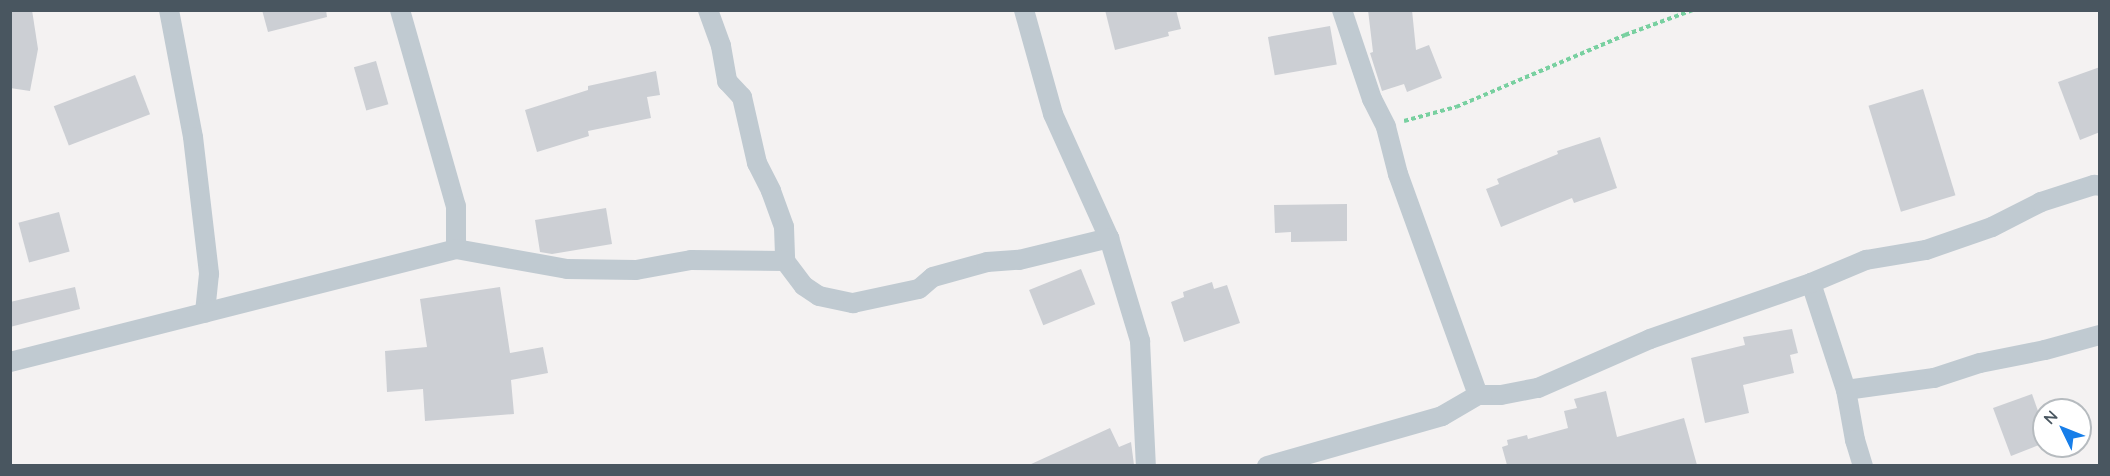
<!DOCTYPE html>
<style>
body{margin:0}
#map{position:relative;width:2110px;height:476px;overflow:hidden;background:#f4f2f2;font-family:Quicksand,sans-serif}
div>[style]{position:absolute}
.building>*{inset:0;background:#cccfd4;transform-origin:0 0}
.path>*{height:4px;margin-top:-2px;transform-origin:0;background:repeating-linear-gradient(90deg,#78d0a0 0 4.5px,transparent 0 7.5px)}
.street>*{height:20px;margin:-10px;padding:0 10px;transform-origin:10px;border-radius:10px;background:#c0cad1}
span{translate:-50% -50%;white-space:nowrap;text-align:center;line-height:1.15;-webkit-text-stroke:5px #fff;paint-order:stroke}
.frame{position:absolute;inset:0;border:12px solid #495660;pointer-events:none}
.north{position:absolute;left:2032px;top:398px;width:60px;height:60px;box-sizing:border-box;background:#fff;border:2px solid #b6bbbf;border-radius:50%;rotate:313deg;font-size:16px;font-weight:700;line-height:24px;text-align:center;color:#495660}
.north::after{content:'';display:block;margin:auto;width:21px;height:27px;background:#177ee9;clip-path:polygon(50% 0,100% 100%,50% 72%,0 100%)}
</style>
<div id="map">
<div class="building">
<div style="clip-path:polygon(10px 10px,32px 10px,38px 49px,30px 91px,10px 88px)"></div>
<div style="clip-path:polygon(262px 10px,326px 10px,327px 17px,268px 32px)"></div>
<div style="clip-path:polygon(1105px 10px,1176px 10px,1181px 29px,1168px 32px,1169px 36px,1115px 50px)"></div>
<div style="clip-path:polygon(1368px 10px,1412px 10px,1416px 50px,1429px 45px,1442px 78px,1407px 92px,1404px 84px,1382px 91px,1370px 53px,1373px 52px)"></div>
<div style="left:1330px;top:26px;width:39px;height:63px;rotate:80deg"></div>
<div style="left:376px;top:61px;width:45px;height:23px;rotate:74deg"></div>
<div style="clip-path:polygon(2100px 67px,2100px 132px,2080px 140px,2058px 82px)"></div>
<div style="clip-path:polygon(656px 71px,660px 95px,647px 97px,651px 118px,588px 131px,589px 136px,537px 152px,525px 110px,588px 90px,588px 86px)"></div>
<div style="left:135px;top:75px;width:42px;height:87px;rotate:69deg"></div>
<div style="left:1923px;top:89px;width:111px;height:57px;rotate:73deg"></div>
<div style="clip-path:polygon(1600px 137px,1617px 188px,1574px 203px,1572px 198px,1501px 227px,1486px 189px,1499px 184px,1497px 179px,1558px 154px,1557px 151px)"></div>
<div style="clip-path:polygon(1347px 204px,1347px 241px,1291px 242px,1291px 232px,1275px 233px,1274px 205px)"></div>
<div style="clip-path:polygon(606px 208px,612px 244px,552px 254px,540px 252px,535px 220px)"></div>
<div style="left:59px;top:212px;width:41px;height:42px;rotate:75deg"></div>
<div style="left:1081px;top:269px;width:38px;height:56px;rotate:68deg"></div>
<div style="clip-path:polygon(1212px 282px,1214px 289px,1227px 285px,1240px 323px,1184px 342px,1171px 302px,1184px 297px,1183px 292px)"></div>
<div style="clip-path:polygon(75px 287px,80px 309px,10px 327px,10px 302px)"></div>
<div style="clip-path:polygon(500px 287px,510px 353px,543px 347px,548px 373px,511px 380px,514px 414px,425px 421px,423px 389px,387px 392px,385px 351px,427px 347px,420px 299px)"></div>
<div style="clip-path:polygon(1792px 329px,1798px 353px,1790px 355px,1794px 373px,1743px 385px,1749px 413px,1705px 423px,1691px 358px,1745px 345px,1743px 337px)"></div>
<div style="clip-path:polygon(1606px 391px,1617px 437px,1684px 418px,1697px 465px,1507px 465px,1502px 447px,1508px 445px,1507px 440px,1527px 435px,1528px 439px,1568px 428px,1564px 411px,1577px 408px,1574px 399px)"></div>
<div style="clip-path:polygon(2032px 394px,2044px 428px,2044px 443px,2011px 456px,1993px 408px)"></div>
<div style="clip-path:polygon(1110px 428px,1119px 447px,1131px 442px,1134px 465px,1029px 465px)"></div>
</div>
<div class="path">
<div style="left:1404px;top:121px;width:54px;rotate:-15.1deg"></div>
<div style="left:1456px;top:107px;width:184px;rotate:-23.1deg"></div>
<div style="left:1625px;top:35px;width:72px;rotate:-20.2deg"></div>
</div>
<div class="street">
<div style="left:169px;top:10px;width:129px;rotate:79.3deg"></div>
<div style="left:193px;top:137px;width:138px;rotate:83.3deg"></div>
<div style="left:209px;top:274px;width:39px;rotate:96deg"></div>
<div style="left:400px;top:10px;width:204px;rotate:74.1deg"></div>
<div style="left:456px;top:206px;width:43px;rotate:90deg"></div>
<div style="left:708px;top:10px;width:38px;rotate:70deg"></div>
<div style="left:721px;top:46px;width:36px;rotate:80deg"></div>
<div style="left:727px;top:81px;width:22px;rotate:47deg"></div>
<div style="left:742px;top:97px;width:68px;rotate:77.2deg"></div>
<div style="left:757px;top:163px;width:31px;rotate:63deg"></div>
<div style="left:771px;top:191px;width:38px;rotate:70deg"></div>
<div style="left:784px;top:227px;width:34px;rotate:88deg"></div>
<div style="left:785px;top:261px;width:31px;rotate:53deg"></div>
<div style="left:804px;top:286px;width:18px;rotate:34deg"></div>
<div style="left:819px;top:296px;width:35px;rotate:12deg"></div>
<div style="left:853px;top:303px;width:67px;rotate:-12deg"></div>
<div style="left:919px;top:289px;width:18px;rotate:-41deg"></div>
<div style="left:933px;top:277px;width:56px;rotate:-15.5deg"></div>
<div style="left:987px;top:262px;width:32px;rotate:-4deg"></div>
<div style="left:1019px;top:260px;width:93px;rotate:-13.7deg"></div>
<div style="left:1024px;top:10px;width:108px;rotate:74.4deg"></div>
<div style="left:1053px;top:114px;width:136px;rotate:65.7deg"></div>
<div style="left:1109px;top:238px;width:108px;rotate:73.2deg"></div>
<div style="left:1140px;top:341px;width:125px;rotate:87.3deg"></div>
<div style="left:1342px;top:10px;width:94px;rotate:71.4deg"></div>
<div style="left:1372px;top:99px;width:31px;rotate:63deg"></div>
<div style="left:1386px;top:127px;width:49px;rotate:75.7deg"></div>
<div style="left:1398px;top:174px;width:235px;rotate:70.1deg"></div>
<div style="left:1811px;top:283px;width:113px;rotate:71.9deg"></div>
<div style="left:1846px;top:390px;width:51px;rotate:79.8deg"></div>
<div style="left:1855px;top:440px;width:27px;rotate:73deg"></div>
<div style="left:10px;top:362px;width:460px;rotate:-14.2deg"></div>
<div style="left:456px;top:249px;width:113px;rotate:10.2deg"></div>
<div style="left:567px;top:269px;width:69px;rotate:0.8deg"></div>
<div style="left:636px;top:270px;width:56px;rotate:-10.3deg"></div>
<div style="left:691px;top:260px;width:94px;rotate:0.6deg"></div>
<div style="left:1846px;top:390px;width:89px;rotate:-7.8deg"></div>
<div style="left:1934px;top:378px;width:48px;rotate:-18.1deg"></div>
<div style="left:1980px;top:363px;width:66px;rotate:-11.3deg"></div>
<div style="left:2045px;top:350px;width:57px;rotate:-15.3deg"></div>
<div style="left:1267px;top:466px;width:182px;rotate:-15.9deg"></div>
<div style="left:1442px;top:416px;width:42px;rotate:-30.3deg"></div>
<div style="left:1478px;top:395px;width:23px"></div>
<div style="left:1501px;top:395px;width:38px;rotate:-11deg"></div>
<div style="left:1538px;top:388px;width:122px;rotate:-23.6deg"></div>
<div style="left:1650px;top:339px;width:170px;rotate:-19.2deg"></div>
<div style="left:1811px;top:283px;width:60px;rotate:-22.7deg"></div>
<div style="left:1866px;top:260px;width:61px;rotate:-9.5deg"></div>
<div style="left:1926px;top:250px;width:70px;rotate:-19.2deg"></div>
<div style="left:1992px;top:227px;width:55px;rotate:-27deg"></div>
<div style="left:2041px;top:202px;width:56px;rotate:-17.8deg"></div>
<div style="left:2094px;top:185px;width:6px;rotate:9deg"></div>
</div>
<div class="frame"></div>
<div class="north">N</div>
</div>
